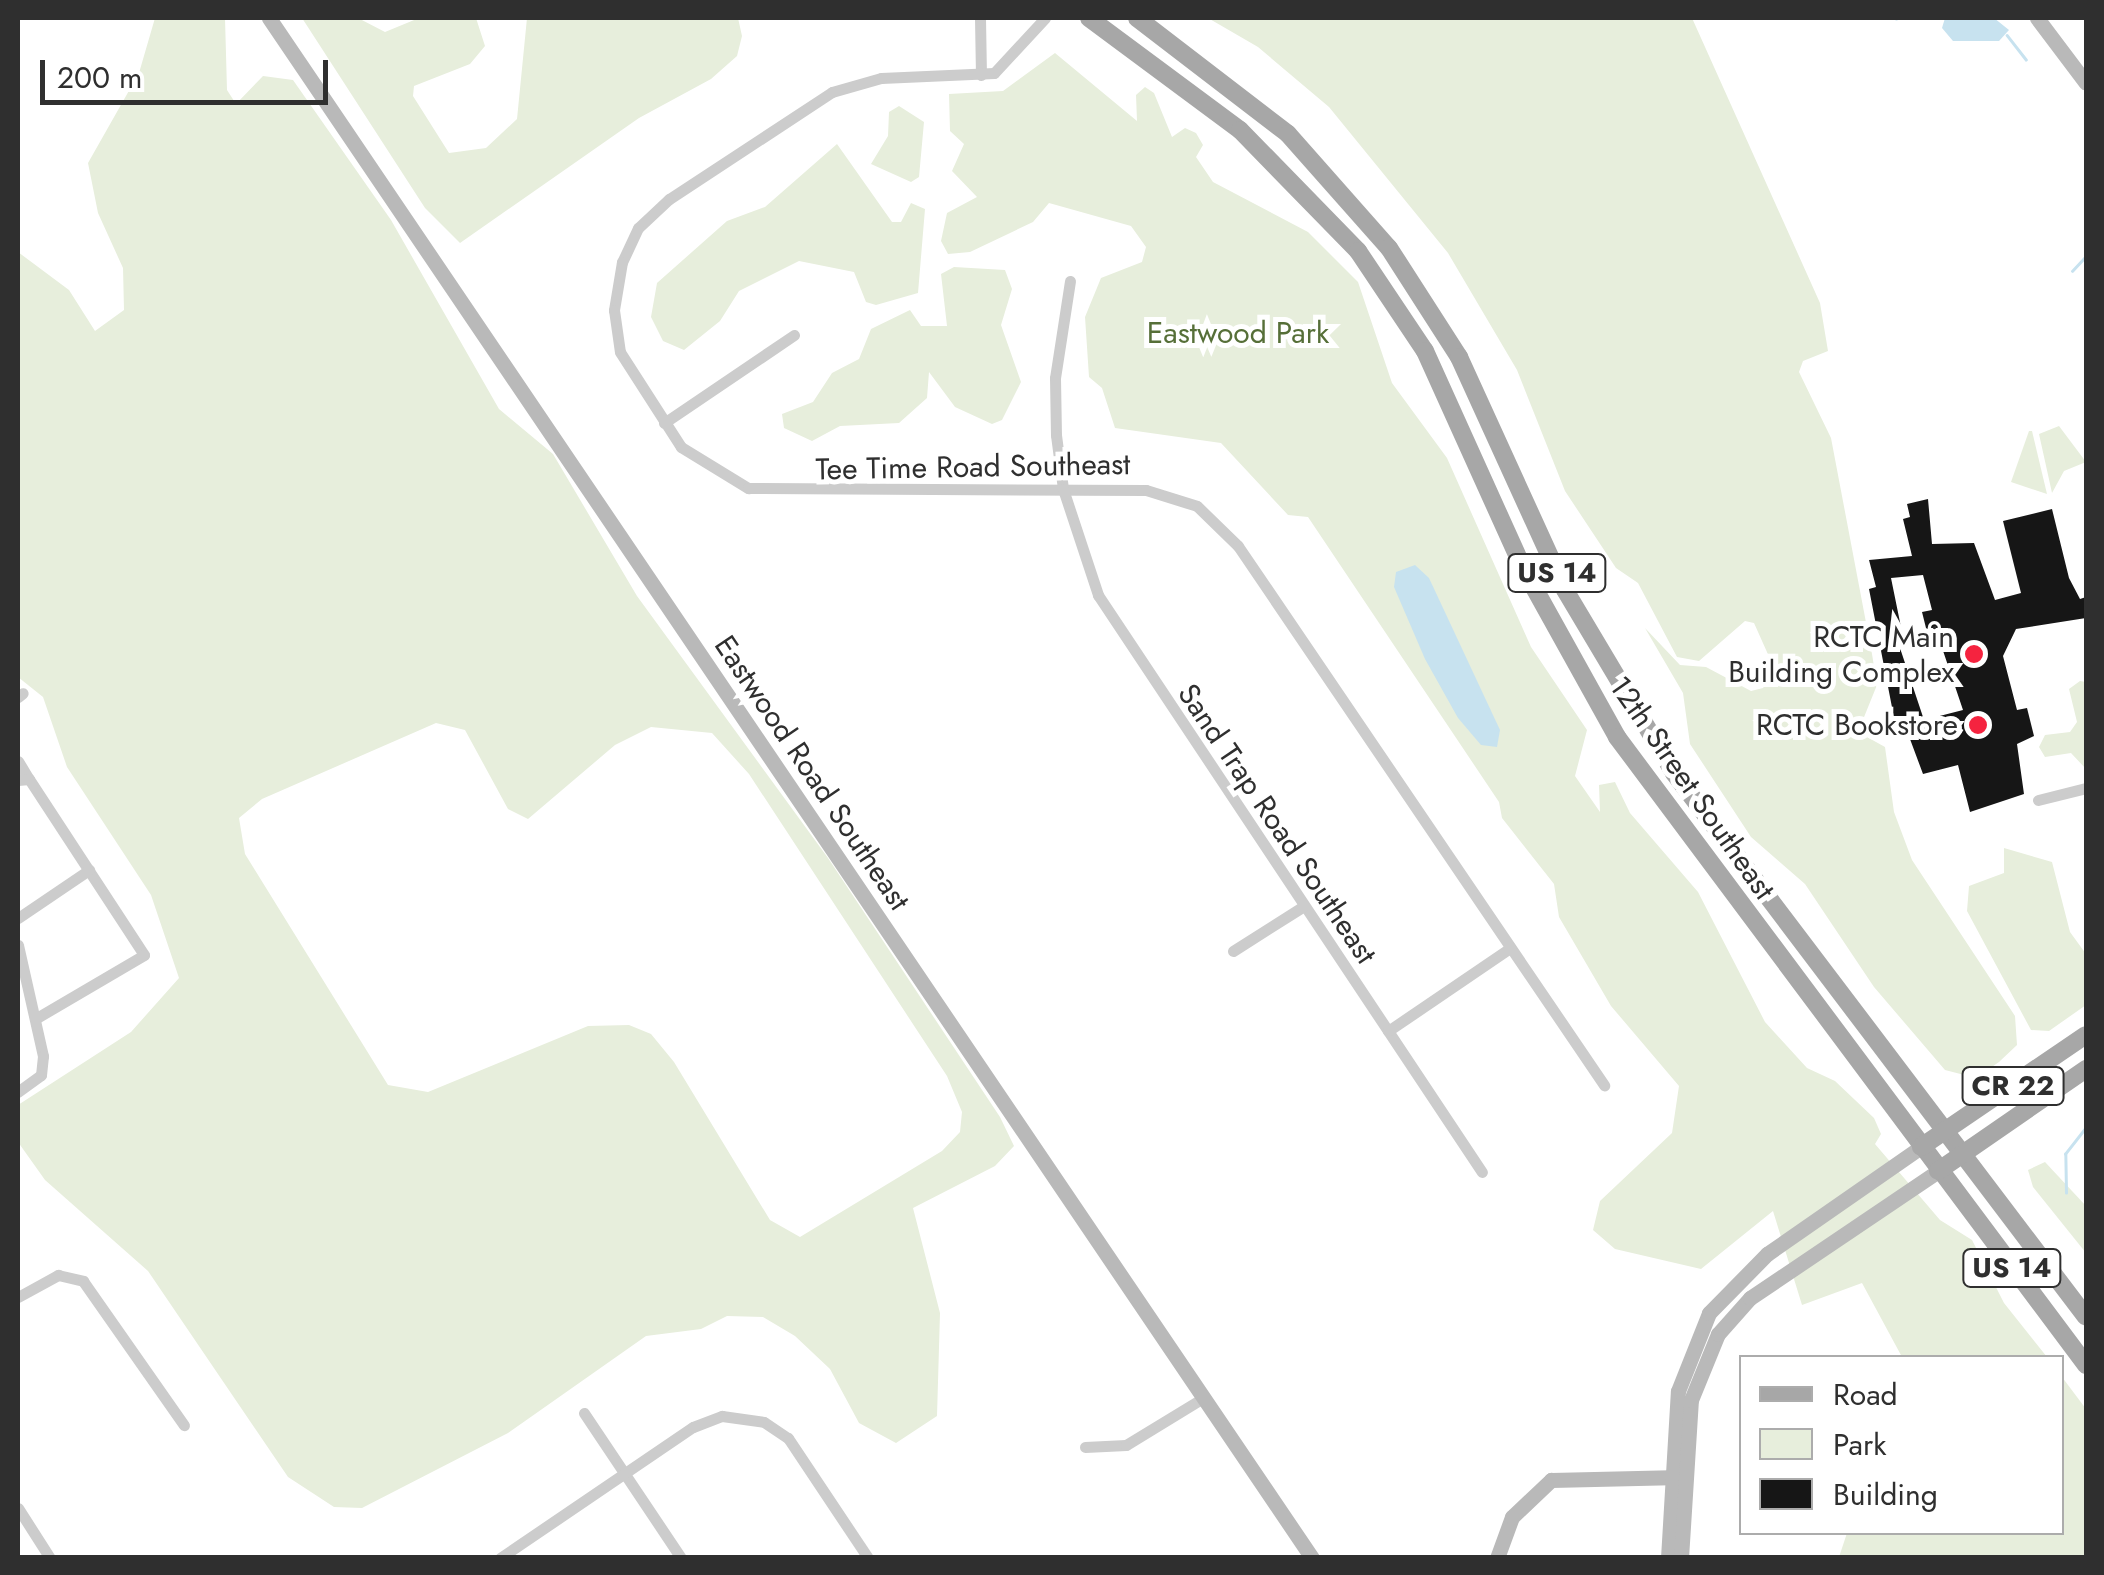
<!DOCTYPE html>
<style>
body{margin:0}
#map{position:relative;width:2104px;height:1575px;overflow:hidden;background:#fff;font-family:Jost,sans-serif}
div>[style]{position:absolute}
.green>*{inset:0;background:#e7eedc}
.water>*{inset:0;background:#c7e2ef}
.stream>*{height:2.5px;margin:-1.25px;padding:0 1.25px;transform-origin:1.25px;border-radius:1.25px;background:#c7e2ef}
.building>*{inset:0;background:#161616}
.street>*{height:11px;margin:-5.5px;padding:0 5.5px;transform-origin:5.5px;border-radius:5.5px;background:#ccc}
.secondary>*{height:15px;margin:-7.5px;padding:0 7.5px;transform-origin:7.5px;border-radius:7.5px;background:#b9b9b9}
.primary>*{height:18px;margin:-9px;padding:0 9px;transform-origin:9px;border-radius:9px;background:#a7a7a7}
.dots>*{width:28px;height:28px;translate:-50% -50%;box-sizing:border-box;border:5px solid #fff;border-radius:50%}
span{translate:-50% -50%;white-space:nowrap;text-align:center;line-height:1.15;-webkit-text-stroke:10px #fff;paint-order:stroke}
.shield-label span{padding:2px 8px;background:#fff;border:2px solid;border-radius:8px;-webkit-text-stroke-width:0}
.shield-label{font-size:28px;color:#2f2f2f;font-weight:700}
.park-label{font-size:30px;color:#566f38}
.street-label{font-size:30px;color:#2f2f2f}
.poi-label{font-size:30px;color:#2f2f2f}
.right{translate:-100% -50%;text-align:right}
.frame{position:absolute;inset:0;border:20px solid #2f2f2f;pointer-events:none}
.legend{position:absolute;left:1739px;top:1355px;width:325px;height:180px;box-sizing:border-box;background:#fff;border:2px solid #acacac;margin:0;padding:12px 18px;list-style:none;font-size:30px;color:#2f2f2f}
.legend li{display:flex;align-items:center;gap:20px;height:50px}
.legend b{width:50px;border:2px solid #acacac}
.scale{position:absolute;left:40px;top:60px;width:288px;height:45px;box-sizing:border-box;border:5px solid #2f2f2f;border-top:0;padding-left:12px;font-size:30px;line-height:35px;white-space:nowrap;color:#2f2f2f;-webkit-text-stroke:8px #fff;paint-order:stroke}
</style>
<div id="map">
<div class="green">
<div style="clip-path:polygon(evenodd,155px 18px,225px 18px,227px 90px,236px 104px,263px 76px,293px 80px,391px 220px,499px 409px,553px 454px,637px 596px,828px 858px,1000px 1117px,1014px 1146px,995px 1166px,913px 1208px,940px 1313px,937px 1416px,896px 1443px,859px 1423px,830px 1369px,795px 1336px,763px 1317px,727px 1316px,701px 1329px,646px 1336px,508px 1433px,362px 1508px,334px 1507px,288px 1477px,148px 1271px,45px 1180px,18px 1142px,18px 1105px,131px 1032px,179px 978px,151px 895px,67px 767px,43px 697px,18px 677px,18px 252px,69px 290px,95px 331px,124px 310px,123px 268px,98px 213px,88px 163px,139px 73px,155px 18px,436px 723px,465px 730px,508px 809px,528px 819px,615px 745px,651px 727px,712px 733px,749px 774px,947px 1076px,962px 1112px,960px 1132px,942px 1151px,800px 1237px,770px 1220px,674px 1062px,651px 1034px,629px 1025px,588px 1026px,428px 1092px,388px 1085px,245px 854px,239px 818px,262px 799px,436px 723px)"></div>
<div style="clip-path:polygon(302px 18px,358px 18px,385px 32px,419px 18px,476px 18px,485px 46px,470px 64px,414px 86px,413px 96px,449px 153px,486px 148px,517px 119px,527px 18px,738px 18px,742px 36px,737px 56px,711px 79px,639px 118px,460px 243px,425px 208px)"></div>
<div style="clip-path:polygon(1208px 18px,1692px 18px,1820px 303px,1828px 351px,1803px 361px,1799px 372px,1831px 438px,1872px 654px,1877px 685px,1858px 732px,1885px 747px,1894px 812px,1912px 860px,2015px 1016px,2017px 1045px,1999px 1062px,1976px 1078px,1945px 1070px,1874px 987px,1805px 884px,1751px 837px,1690px 744px,1683px 693px,1645px 628px,1680px 665px,1706px 667px,1751px 691px,1763px 688px,1775px 670px,1754px 623px,1745px 621px,1699px 661px,1677px 657px,1638px 583px,1616px 568px,1565px 491px,1517px 370px,1448px 253px,1329px 107px,1258px 47px)"></div>
<div style="clip-path:polygon(1055px 53px,1137px 121px,1136px 95px,1145px 87px,1154px 93px,1172px 137px,1185px 128px,1196px 133px,1203px 145px,1196px 157px,1213px 182px,1308px 232px,1358px 282px,1392px 383px,1447px 458px,1531px 647px,1587px 730px,1575px 776px,1600px 812px,1599px 785px,1615px 782px,1630px 813px,1698px 892px,1765px 1022px,1807px 1068px,1835px 1081px,1874px 1118px,1881px 1134px,1875px 1144px,1940px 1220px,1972px 1240px,2004px 1303px,2047px 1357px,1902px 1357px,1862px 1283px,1802px 1305px,1773px 1211px,1701px 1269px,1615px 1249px,1593px 1230px,1600px 1201px,1672px 1133px,1679px 1086px,1611px 1006px,1559px 917px,1554px 884px,1502px 818px,1499px 802px,1308px 517px,1288px 515px,1221px 443px,1115px 428px,1102px 388px,1089px 377px,1085px 317px,1101px 278px,1142px 262px,1146px 247px,1131px 226px,1049px 203px,1033px 222px,970px 252px,948px 254px,941px 241px,947px 213px,977px 197px,952px 171px,964px 144px,950px 131px,949px 94px,1003px 91px)"></div>
<div style="clip-path:polygon(899px 106px,924px 122px,919px 177px,911px 182px,871px 164px,888px 136px,889px 112px)"></div>
<div style="clip-path:polygon(837px 144px,892px 222px,901px 222px,911px 203px,925px 209px,918px 293px,876px 305px,866px 302px,854px 272px,799px 261px,739px 291px,720px 321px,684px 350px,663px 341px,651px 317px,657px 283px,727px 221px,765px 207px)"></div>
<div style="clip-path:polygon(954px 267px,1005px 270px,1012px 289px,1001px 325px,1021px 382px,1002px 420px,992px 424px,955px 407px,929px 372px,927px 398px,899px 423px,840px 426px,812px 441px,784px 428px,782px 414px,813px 402px,832px 373px,859px 359px,871px 329px,910px 310px,921px 326px,947px 326px,941px 274px)"></div>
<div style="clip-path:polygon(2059px 426px,2086px 462px,2064px 471px,2052px 493px,2039px 434px)"></div>
<div style="clip-path:polygon(2029px 431px,2032px 431px,2047px 494px,2011px 482px)"></div>
<div style="clip-path:polygon(2080px 681px,2086px 682px,2086px 769px,2071px 753px,2045px 757px,2039px 747px,2045px 735px,2070px 732px,2077px 722px,2069px 689px)"></div>
<div style="clip-path:polygon(2004px 848px,2052px 862px,2070px 932px,2086px 954px,2086px 1005px,2049px 1031px,2031px 1030px,1967px 911px,1969px 886px,2004px 873px)"></div>
<div style="clip-path:polygon(2045px 1162px,2086px 1206px,2086px 1253px,2033px 1187px,2028px 1170px)"></div>
<div style="clip-path:polygon(2062px 1377px,2086px 1409px,2086px 1557px,1839px 1557px,1847px 1533px,2062px 1532px)"></div>
</div>
<div class="water">
<div style="clip-path:polygon(1945px 18px,1994px 18px,2009px 30px,1999px 41px,1953px 41px,1942px 28px)"></div>
<div style="clip-path:polygon(1415px 565px,1429px 578px,1500px 730px,1497px 747px,1481px 745px,1458px 718px,1425px 659px,1394px 587px,1396px 572px)"></div>
</div>
<div class="stream">
<div style="left:1896px;top:19px;width:1px;rotate:-90deg"></div>
<div style="left:2007px;top:35px;width:31px;rotate:52deg"></div>
<div style="left:2072px;top:271px;width:21px;rotate:-47deg"></div>
<div style="left:2066px;top:1193px;width:39px;rotate:-91deg"></div>
<div style="left:2065px;top:1154px;width:34px;rotate:-52deg"></div>
</div>
<div class="building">
<div style="clip-path:polygon(evenodd,1928px 499px,1932px 544px,1974px 543px,1995px 600px,2021px 593px,2003px 521px,2052px 509px,2069px 578px,2080px 599px,2086px 597px,2086px 618px,2016px 629px,2003px 656px,2017px 710px,2027px 708px,2034px 736px,2017px 744px,2024px 794px,1970px 812px,1958px 765px,1923px 774px,1907px 731px,1897px 733px,1869px 589px,1876px 587px,1869px 560px,1912px 556px,1903px 519px,1910px 517px,1907px 504px,1928px 499px,1923px 575px,1932px 610px,1922px 612px,1927px 632px,1936px 630px,1963px 710px,1924px 720px,1897px 639px,1903px 637px,1891px 578px,1923px 575px)"></div>
</div>
<div class="street">
<div style="left:980px;top:18px;width:57px;rotate:89deg"></div>
<div style="left:1045px;top:18px;width:75px;rotate:132.8deg"></div>
<div style="left:994px;top:73px;width:113px;rotate:177.5deg"></div>
<div style="left:881px;top:78px;width:51px;rotate:164.1deg"></div>
<div style="left:832px;top:92px;width:195px;rotate:146.7deg"></div>
<div style="left:669px;top:199px;width:42px;rotate:136.9deg"></div>
<div style="left:638px;top:228px;width:38px;rotate:115deg"></div>
<div style="left:622px;top:262px;width:49px;rotate:99.5deg"></div>
<div style="left:614px;top:310px;width:42px;rotate:81.9deg"></div>
<div style="left:620px;top:352px;width:113px;rotate:57.3deg"></div>
<div style="left:681px;top:447px;width:79px;rotate:31.5deg"></div>
<div style="left:748px;top:488px;width:398px;rotate:0.3deg"></div>
<div style="left:1146px;top:490px;width:53px;rotate:17.4deg"></div>
<div style="left:1197px;top:506px;width:57px;rotate:44.3deg"></div>
<div style="left:1238px;top:546px;width:652px;rotate:55.82deg"></div>
<div style="left:1070px;top:281px;width:98px;rotate:98.8deg"></div>
<div style="left:1055px;top:378px;width:57px;rotate:89deg"></div>
<div style="left:1056px;top:435px;width:54px;rotate:82.6deg"></div>
<div style="left:1063px;top:489px;width:112px;rotate:71.7deg"></div>
<div style="left:1098px;top:595px;width:693px;rotate:56.36deg"></div>
<div style="left:664px;top:423px;width:157px;rotate:-34.1deg"></div>
<div style="left:18px;top:697px;width:6px;rotate:-39deg"></div>
<div style="left:18px;top:761px;width:21px;rotate:59deg"></div>
<div style="left:18px;top:780px;width:11px;rotate:-5deg"></div>
<div style="left:29px;top:779px;width:210px;rotate:56.8deg"></div>
<div style="left:144px;top:955px;width:126px;rotate:149.6deg"></div>
<div style="left:2038px;top:800px;width:49px;rotate:-14deg"></div>
<div style="left:18px;top:918px;width:86px;rotate:-34.1deg"></div>
<div style="left:18px;top:945px;width:114px;rotate:77.3deg"></div>
<div style="left:43px;top:1056px;width:19px;rotate:96deg"></div>
<div style="left:41px;top:1075px;width:29px;rotate:144deg"></div>
<div style="left:1233px;top:951px;width:84px;rotate:-32.4deg"></div>
<div style="left:1388px;top:1031px;width:148px;rotate:-34.2deg"></div>
<div style="left:18px;top:1297px;width:46px;rotate:-28.8deg"></div>
<div style="left:58px;top:1275px;width:26px;rotate:13deg"></div>
<div style="left:83px;top:1281px;width:176px;rotate:55deg"></div>
<div style="left:584px;top:1413px;width:174px;rotate:56.2deg"></div>
<div style="left:1085px;top:1447px;width:41px;rotate:-2.8deg"></div>
<div style="left:1126px;top:1445px;width:90px;rotate:-31.4deg"></div>
<div style="left:18px;top:1508px;width:59px;rotate:57.4deg"></div>
<div style="left:500px;top:1558px;width:233px;rotate:-34.2deg"></div>
<div style="left:693px;top:1427px;width:31px;rotate:-21deg"></div>
<div style="left:722px;top:1416px;width:42px;rotate:8.1deg"></div>
<div style="left:764px;top:1422px;width:29px;rotate:34deg"></div>
<div style="left:788px;top:1438px;width:144px;rotate:56.3deg"></div>
</div>
<div class="secondary">
<div style="left:269px;top:18px;width:1860px;rotate:55.89deg"></div>
<div style="left:2037px;top:18px;width:81px;rotate:53deg"></div>
<div style="left:1497px;top:1558px;width:44px;rotate:-69.9deg"></div>
<div style="left:1512px;top:1517px;width:54px;rotate:-43.5deg"></div>
<div style="left:1551px;top:1480px;width:130px;rotate:-1.3deg"></div>
<div style="left:1668px;top:1558px;width:167px;rotate:-86.6deg"></div>
<div style="left:1678px;top:1391px;width:84px;rotate:-68.3deg"></div>
<div style="left:1709px;top:1313px;width:83px;rotate:-45.5deg"></div>
<div style="left:1767px;top:1254px;width:188px;rotate:-34.8deg"></div>
<div style="left:1681px;top:1558px;width:158px;rotate:-86.4deg"></div>
<div style="left:1691px;top:1400px;width:71px;rotate:-67.8deg"></div>
<div style="left:1718px;top:1334px;width:48px;rotate:-48.4deg"></div>
<div style="left:1750px;top:1298px;width:227px;rotate:-34deg"></div>
</div>
<div class="primary">
<div style="left:1089px;top:18px;width:188px;rotate:36.6deg"></div>
<div style="left:1240px;top:130px;width:169px;rotate:45.7deg"></div>
<div style="left:1358px;top:251px;width:120px;rotate:56.2deg"></div>
<div style="left:1425px;top:351px;width:236px;rotate:65.7deg"></div>
<div style="left:1522px;top:566px;width:196px;rotate:60.9deg"></div>
<div style="left:1617px;top:737px;width:784px;rotate:53.25deg"></div>
<div style="left:1137px;top:18px;width:190px;rotate:37.5deg"></div>
<div style="left:1288px;top:134px;width:152px;rotate:48.5deg"></div>
<div style="left:1389px;top:248px;width:130px;rotate:57.3deg"></div>
<div style="left:1459px;top:357px;width:256px;rotate:65.5deg"></div>
<div style="left:1565px;top:590px;width:213px;rotate:59.2deg"></div>
<div style="left:1674px;top:773px;width:682px;rotate:52.86deg"></div>
<div style="left:1921px;top:1147px;width:199px;rotate:-34.2deg"></div>
<div style="left:1938px;top:1171px;width:180px;rotate:-34.6deg"></div>
</div>
<div class="dots">
<div style="left:1974px;top:654px;background:#f5233f"></div>
<div style="left:1978px;top:725px;background:#f5233f"></div>
</div>
<div class="shield-label">
<span style="left:1557px;top:573px">US 14</span>
<span style="left:2013px;top:1086px">CR 22</span>
<span style="left:2012px;top:1268px">US 14</span>
</div>
<div class="park-label">
<span style="left:1238px;top:333px">Eastwood Park</span>
</div>
<div class="street-label">
<span style="left:973px;top:467px;rotate:-1deg">Tee Time Road Southeast</span>
<span style="left:812px;top:773px;rotate:56deg">Eastwood Road Southeast</span>
<span style="left:1692px;top:788px;rotate:55deg">12th Street Southeast</span>
<span style="left:1277px;top:824px;rotate:56deg">Sand Trap Road Southeast</span>
</div>
<div class="poi-label">
<span class="right" style="left:1954px;top:654px">RCTC Main<br>Building Complex</span>
<span class="right" style="left:1958px;top:725px">RCTC Bookstore</span>
</div>
<div class="frame"></div>
<ul class="legend">
<li><b style="height:12px;background:#a7a7a7"></b>Road</li>
<li><b style="height:28px;background:#e7eedc"></b>Park</li>
<li><b style="height:28px;background:#161616"></b>Building</li>
</ul>
<div class="scale">200 m</div>
</div>
